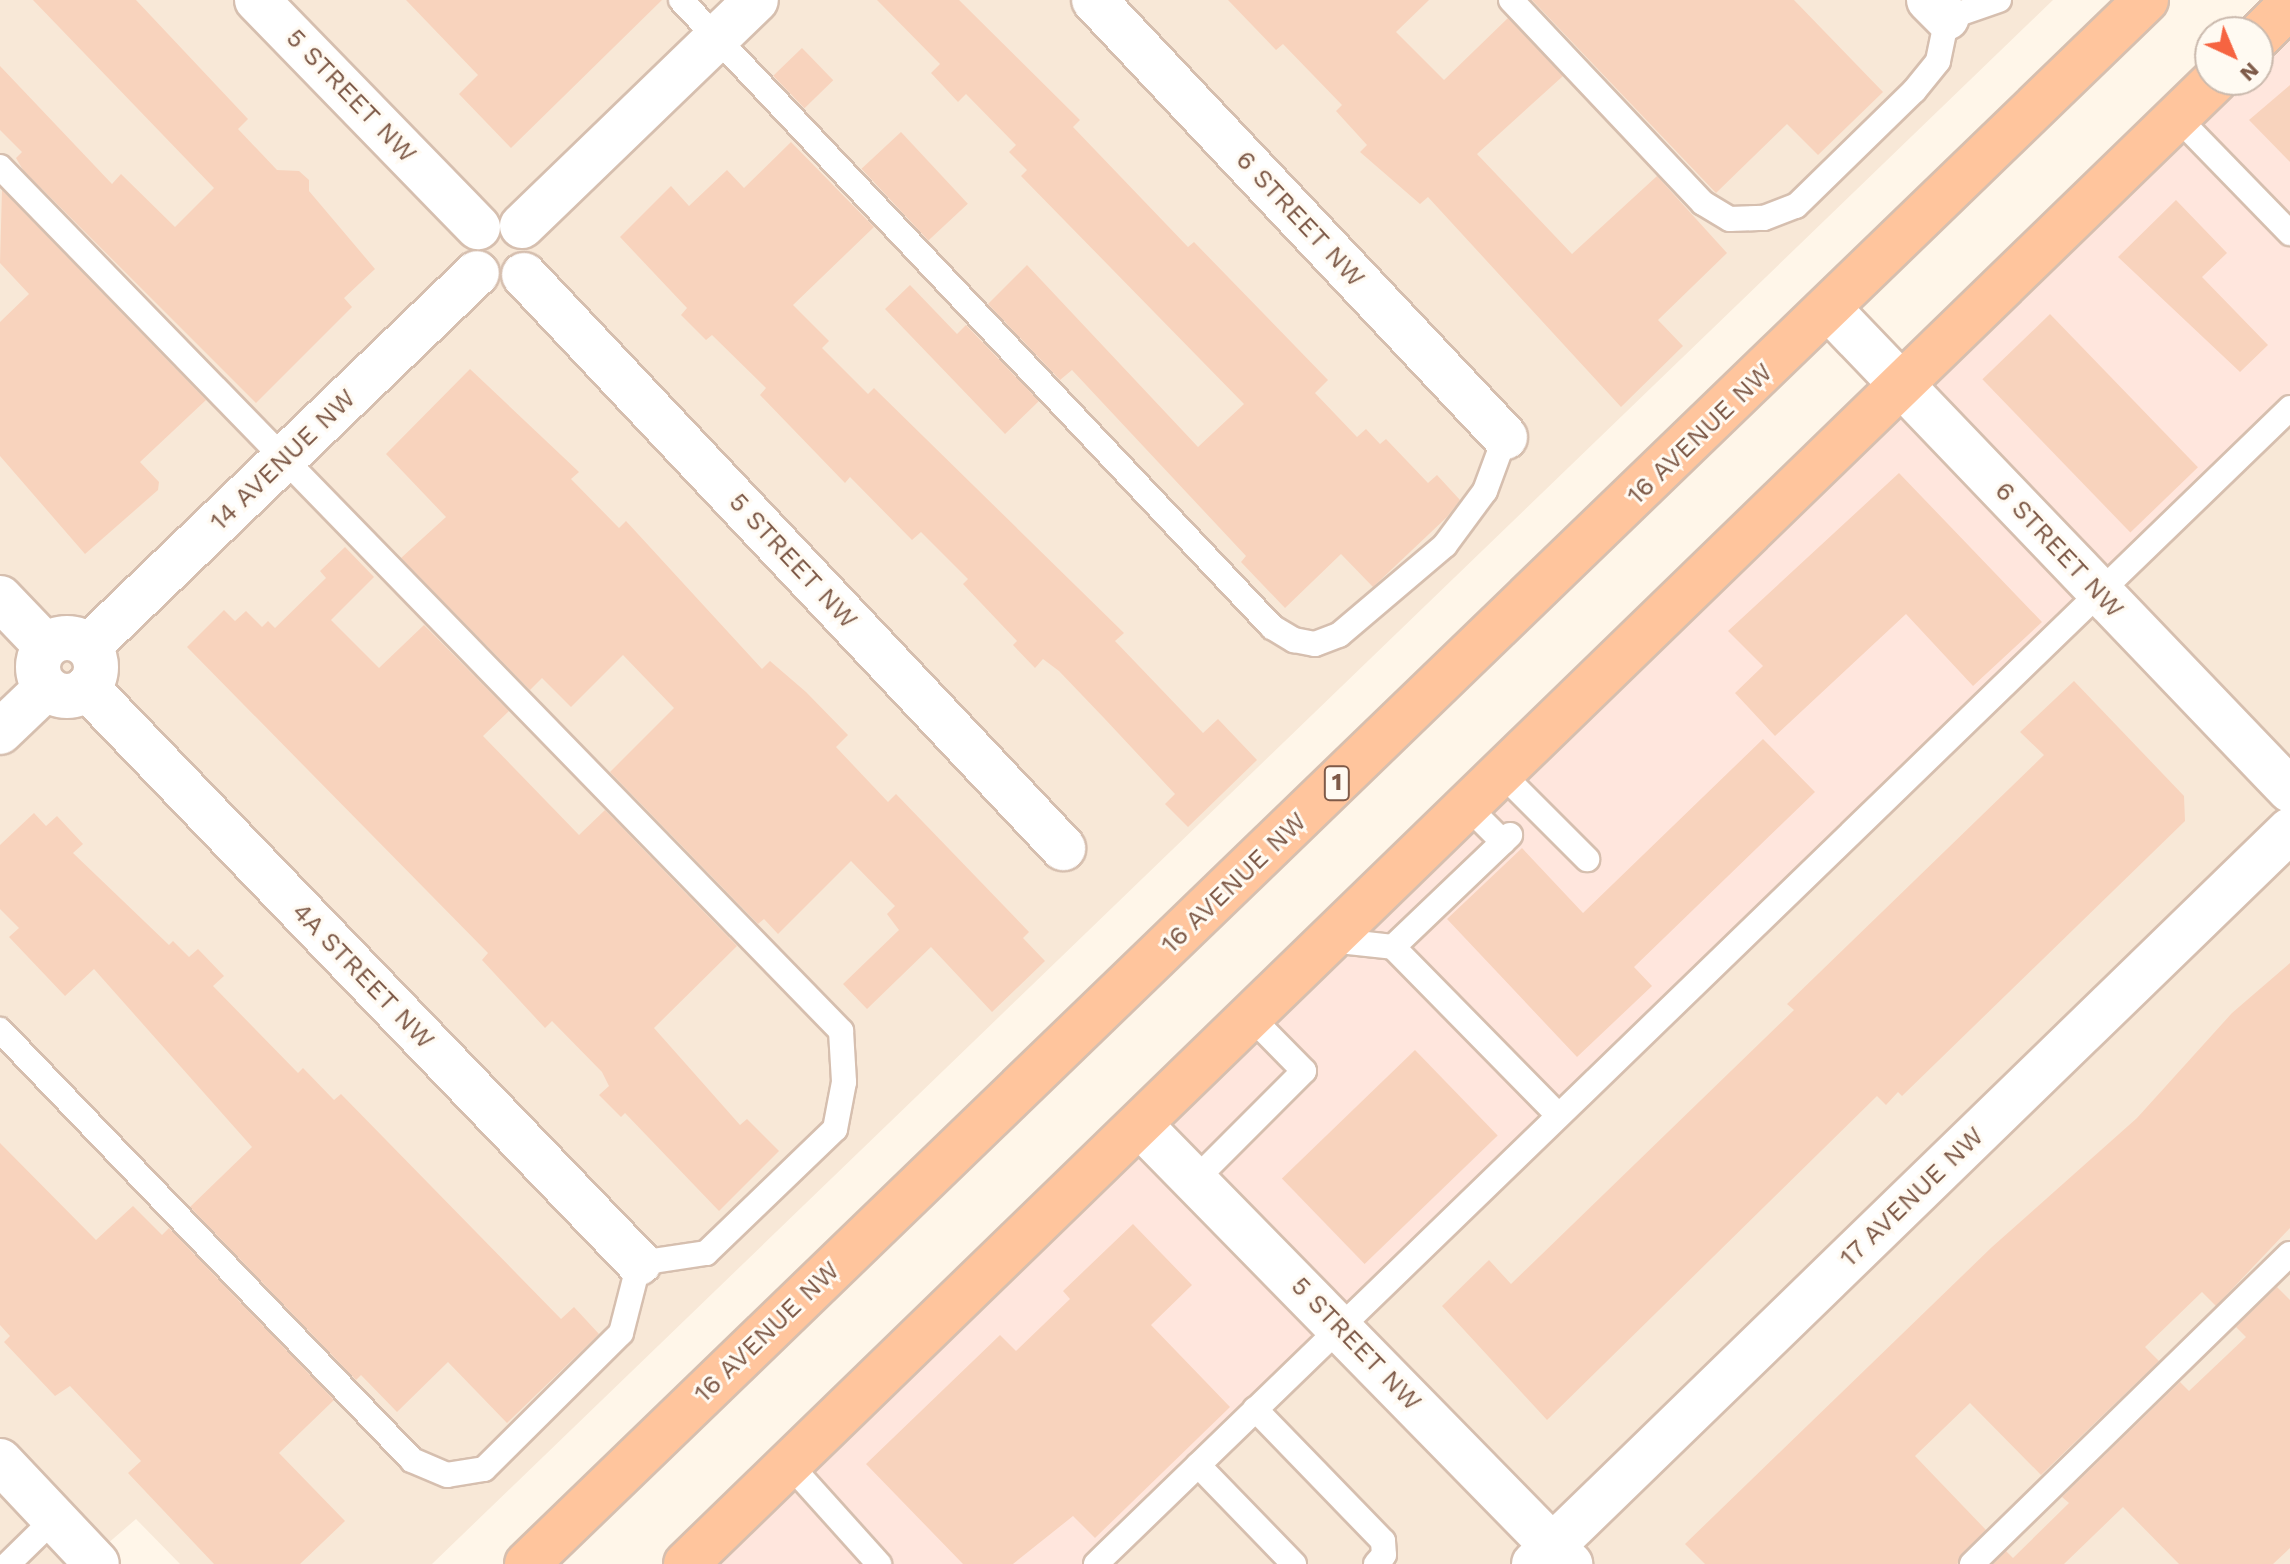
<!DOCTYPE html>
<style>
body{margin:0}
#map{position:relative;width:2290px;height:1564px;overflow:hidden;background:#fff6e9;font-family:"Work Sans",sans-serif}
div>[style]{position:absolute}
.residential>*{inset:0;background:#f8e8d7}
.commercial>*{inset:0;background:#ffe6dd}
.building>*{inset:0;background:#f8d3bd;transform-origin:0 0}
.roads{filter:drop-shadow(2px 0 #d6bfaf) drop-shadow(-2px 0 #d6bfaf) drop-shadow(0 2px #d6bfaf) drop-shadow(0 -2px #d6bfaf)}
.service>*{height:24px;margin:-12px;padding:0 12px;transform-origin:12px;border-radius:12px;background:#fff}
.minor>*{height:44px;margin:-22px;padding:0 22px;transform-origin:22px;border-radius:22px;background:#fff}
.minor>.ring{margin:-22px;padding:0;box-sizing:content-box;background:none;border:44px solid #fff;border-radius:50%}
.tertiary>*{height:44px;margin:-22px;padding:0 22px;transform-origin:22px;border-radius:22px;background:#fff}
.trunk>*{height:44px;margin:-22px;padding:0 22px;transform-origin:22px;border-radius:22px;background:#ffc59d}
span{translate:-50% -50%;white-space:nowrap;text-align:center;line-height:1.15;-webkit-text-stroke:6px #fffaf2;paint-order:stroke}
.shield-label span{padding:2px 6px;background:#fffaf2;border:2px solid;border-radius:6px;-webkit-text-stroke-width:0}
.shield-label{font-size:24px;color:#7e5a48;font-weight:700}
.street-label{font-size:26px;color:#7e5a48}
.north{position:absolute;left:2194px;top:16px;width:80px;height:80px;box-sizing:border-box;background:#fffaf2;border:2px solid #cbbaae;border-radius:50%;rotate:136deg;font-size:22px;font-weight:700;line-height:32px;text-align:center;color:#7e5a48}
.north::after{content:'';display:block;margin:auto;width:28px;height:36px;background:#f66441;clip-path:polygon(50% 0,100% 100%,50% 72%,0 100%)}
</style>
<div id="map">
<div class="residential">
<div style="clip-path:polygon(0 0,2053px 0,432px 1564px,180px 1564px,136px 1519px,84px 1564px,0 1564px)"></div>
<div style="clip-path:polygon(2290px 408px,2290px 1564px,1096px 1564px)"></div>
</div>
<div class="commercial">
<div style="clip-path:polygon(2290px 5px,2290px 408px,1096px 1564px,686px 1564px,2215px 80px,2258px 80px,2258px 37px)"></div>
</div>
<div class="building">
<div style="clip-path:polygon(33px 0,136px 0,248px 119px,238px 129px,277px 170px,299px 171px,309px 180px,309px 191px,375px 269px,344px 298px,352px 307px,256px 403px,23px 170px,16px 158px,22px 152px,0 130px,0 66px,112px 184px,121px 174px,175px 227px,214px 188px)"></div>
<div style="clip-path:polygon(406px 0,662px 0,511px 148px,459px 94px,478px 75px)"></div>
<div style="clip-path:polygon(877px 0,959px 0,1080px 120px,1073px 127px,1188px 247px,1194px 242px,1328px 380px,1315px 393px,1357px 437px,1366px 429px,1380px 444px,1386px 439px,1428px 483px,1437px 475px,1460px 500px,1447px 517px,1373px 587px,1341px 554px,1285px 608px,1241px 562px,1246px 556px,1072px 370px,1060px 380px,988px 304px,1027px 265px,1198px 447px,1244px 404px,1021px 176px,1027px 170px,1009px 152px,1016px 145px,966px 94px,958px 102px,931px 73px,940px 64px)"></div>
<div style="clip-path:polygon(1228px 0,1429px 0,1396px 32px,1444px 80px,1508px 18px,1563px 76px,1477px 154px,1572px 254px,1657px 176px,1727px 253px,1658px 320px,1683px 346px,1621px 407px,1428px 197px,1420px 204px,1360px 152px,1367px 145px,1336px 111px,1342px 105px,1283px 44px,1276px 50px)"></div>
<div style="clip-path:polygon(1532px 0,1794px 0,1883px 92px,1818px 155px,1787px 124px,1716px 193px)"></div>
<div style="left:802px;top:48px;width:45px;height:40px;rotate:46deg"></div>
<div style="clip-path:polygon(2290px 85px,2290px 162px,2249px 120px)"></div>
<div style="left:901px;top:132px;width:98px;height:54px;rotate:47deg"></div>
<div style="clip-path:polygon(791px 142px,874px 227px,793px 305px,829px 341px,822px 348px,868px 394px,874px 388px,1124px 633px,1115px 641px,1203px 733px,1218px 719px,1257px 760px,1188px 827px,1165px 804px,1175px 794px,1104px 718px,1059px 671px,1043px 659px,1035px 668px,1013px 645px,1017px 641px,963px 584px,968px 579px,921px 532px,912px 540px,850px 477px,845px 483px,760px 395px,766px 388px,712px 335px,706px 340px,681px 315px,687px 308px,620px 237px,671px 186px,689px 206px,727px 170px,744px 188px)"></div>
<div style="clip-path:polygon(2px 190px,206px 400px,140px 462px,159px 482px,158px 490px,85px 554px,0 456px,0 322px,29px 294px,0 263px)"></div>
<div style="clip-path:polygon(2176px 200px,2227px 253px,2202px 277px,2268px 345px,2240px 372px,2118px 257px)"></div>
<div style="clip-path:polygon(910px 285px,957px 334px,966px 325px,1039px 401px,1005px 434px,885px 309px)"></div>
<div style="left:2050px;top:314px;width:213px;height:94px;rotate:46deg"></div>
<div style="clip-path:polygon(470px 369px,579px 472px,571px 479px,619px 528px,626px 521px,762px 669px,770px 661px,806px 692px,848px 735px,836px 747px,888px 802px,896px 794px,1029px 932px,1023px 938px,1045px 961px,992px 1012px,931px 947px,867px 1009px,843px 984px,899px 930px,887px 914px,895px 906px,851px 861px,778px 934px,764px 919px,758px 924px,610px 772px,674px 708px,623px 655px,571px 707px,542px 678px,530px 690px,401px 558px,446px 517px,386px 454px)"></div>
<div style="clip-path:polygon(1899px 473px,2042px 622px,1973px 686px,1906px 614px,1775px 736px,1735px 693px,1763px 666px,1728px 631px)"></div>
<div style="clip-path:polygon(345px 547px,374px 577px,331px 620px,379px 668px,424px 625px,509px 711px,483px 736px,579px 835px,605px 810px,737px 946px,654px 1028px,740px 1125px,747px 1119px,779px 1151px,719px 1211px,625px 1113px,621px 1117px,599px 1095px,609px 1086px,602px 1072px,552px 1021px,545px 1028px,482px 960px,488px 953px,187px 647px,224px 610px,235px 621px,246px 611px,262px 627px,268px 621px,275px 628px,326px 578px,320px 571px)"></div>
<div style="clip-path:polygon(2074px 681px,2184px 796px,2185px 821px,1902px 1096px,1898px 1092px,1886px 1105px,1877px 1096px,1547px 1420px,1442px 1306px,1489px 1260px,1511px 1284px,1794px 1010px,1787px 1004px,2044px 755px,2020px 732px)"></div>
<div style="clip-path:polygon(1763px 739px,1815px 792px,1634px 967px,1652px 986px,1577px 1057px,1447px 919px,1522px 848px,1583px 913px)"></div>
<div style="clip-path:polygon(34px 813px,46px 826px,57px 816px,83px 844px,73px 853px,169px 945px,173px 941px,189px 957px,198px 949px,224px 976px,213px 986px,298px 1073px,303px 1068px,334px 1100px,341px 1094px,561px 1319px,574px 1307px,599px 1334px,507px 1423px,448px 1362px,397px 1412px,361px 1375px,356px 1380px,190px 1207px,252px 1147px,94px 969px,65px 996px,9px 937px,19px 928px,0 909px,0 845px)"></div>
<div style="clip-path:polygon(2290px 963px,2290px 1228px,2216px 1306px,2202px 1292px,2145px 1347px,2159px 1361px,2041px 1475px,1970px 1403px,1915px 1456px,1986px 1530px,1957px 1564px,1705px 1564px,1685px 1544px,1992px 1247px,2137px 1118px,2232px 1013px)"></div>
<div style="left:1415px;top:1050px;width:119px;height:185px;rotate:46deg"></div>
<div style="clip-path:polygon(0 1143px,96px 1240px,133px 1206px,162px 1235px,169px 1228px,334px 1400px,279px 1453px,345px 1521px,300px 1564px,214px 1564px,128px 1473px,141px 1461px,70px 1386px,55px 1396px,4px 1342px,10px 1336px,0 1325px)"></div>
<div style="clip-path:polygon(1133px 1224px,1192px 1285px,1151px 1325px,1230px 1407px,1095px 1538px,1073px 1516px,1013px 1564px,963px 1564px,866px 1464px,1000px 1335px,1016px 1351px,1070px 1299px,1063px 1291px)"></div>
<div style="clip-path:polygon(2277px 1287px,2290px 1300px,2290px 1548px,2273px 1564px,2179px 1564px,2123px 1507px,2064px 1564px,1993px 1564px,2006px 1551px,2013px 1558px,2069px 1503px,2062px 1497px,2180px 1382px,2189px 1391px,2246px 1337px,2236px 1327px)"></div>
</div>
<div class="roads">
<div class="service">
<div style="left:681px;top:0;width:862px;rotate:46.69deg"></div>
<div style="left:1272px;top:627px;width:26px;rotate:31deg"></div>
<div style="left:1294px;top:640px;width:21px;rotate:11deg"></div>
<div style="left:1315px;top:644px;width:26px;rotate:-21deg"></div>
<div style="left:1339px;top:635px;width:139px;rotate:-40.3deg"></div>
<div style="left:1445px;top:545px;width:67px;rotate:-53.5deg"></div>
<div style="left:1485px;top:491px;width:58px;rotate:-69.7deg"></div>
<div style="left:1511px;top:0;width:279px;rotate:46.6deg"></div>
<div style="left:1703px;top:203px;width:31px;rotate:31deg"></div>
<div style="left:1730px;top:219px;width:34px;rotate:-2deg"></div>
<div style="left:1764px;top:218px;width:34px;rotate:-21deg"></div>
<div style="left:1796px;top:206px;width:165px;rotate:-44.3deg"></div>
<div style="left:1914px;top:91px;width:38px;rotate:-51deg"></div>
<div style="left:1938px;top:61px;width:44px;rotate:-78.2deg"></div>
<div style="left:1947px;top:18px;width:55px;rotate:-19.1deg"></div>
<div style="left:2177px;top:117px;width:162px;rotate:45.8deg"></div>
<div style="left:0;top:167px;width:1206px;rotate:45.77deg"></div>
<div style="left:841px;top:1031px;width:51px;rotate:86.6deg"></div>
<div style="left:844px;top:1082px;width:48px;rotate:100.8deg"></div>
<div style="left:835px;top:1129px;width:179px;rotate:136.1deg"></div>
<div style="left:706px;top:1253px;width:68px;rotate:171.5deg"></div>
<div style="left:639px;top:1263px;width:72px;rotate:104.4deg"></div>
<div style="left:621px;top:1333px;width:193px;rotate:135.2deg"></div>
<div style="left:484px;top:1469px;width:37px;rotate:171deg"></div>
<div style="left:447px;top:1475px;width:38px;rotate:-157deg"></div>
<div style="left:412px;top:1460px;width:596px;rotate:-133.78deg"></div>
<div style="left:1501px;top:773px;width:122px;rotate:45deg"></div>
<div style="left:1467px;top:806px;width:51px;rotate:45deg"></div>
<div style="left:1330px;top:940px;width:63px;rotate:6.3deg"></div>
<div style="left:1393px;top:947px;width:235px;rotate:45.5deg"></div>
<div style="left:1393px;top:947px;width:162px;rotate:-43.7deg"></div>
<div style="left:1195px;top:1180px;width:154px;rotate:-45deg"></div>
<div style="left:1304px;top:1071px;width:77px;rotate:-134.5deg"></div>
<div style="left:1255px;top:1409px;width:184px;rotate:45.9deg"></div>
<div style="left:1383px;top:1541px;width:14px;rotate:86deg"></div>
<div style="left:1384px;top:1555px;width:12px;rotate:132deg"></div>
<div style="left:789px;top:1464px;width:135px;rotate:48deg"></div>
<div style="left:1198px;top:1465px;width:138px;rotate:45.9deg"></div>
<div style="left:8px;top:1564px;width:66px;rotate:-44.4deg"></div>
<div style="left:1096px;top:1564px;width:1662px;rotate:-44.07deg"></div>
<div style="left:1972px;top:1564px;width:444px;rotate:-44.3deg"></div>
</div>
<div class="minor">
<div style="left:257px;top:0;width:317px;rotate:45.8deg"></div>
<div style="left:1094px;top:0;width:600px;rotate:46.76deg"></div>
<div style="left:1929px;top:0;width:25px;rotate:45deg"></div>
<div style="left:522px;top:226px;width:325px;rotate:-44deg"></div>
<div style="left:524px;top:275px;width:787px;rotate:46.75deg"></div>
<div style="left:1829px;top:309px;width:666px;rotate:46.22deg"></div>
<div style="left:0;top:598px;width:66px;rotate:46.2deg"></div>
<div class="ring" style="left:38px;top:638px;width:14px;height:14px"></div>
<div style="left:89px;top:646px;width:538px;rotate:-43.87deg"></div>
<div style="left:87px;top:688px;width:797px;rotate:46.17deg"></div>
<div style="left:0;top:732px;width:64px;rotate:-43.7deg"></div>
<div style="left:1140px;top:1125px;width:615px;rotate:45.59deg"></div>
<div style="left:1534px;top:1564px;width:1054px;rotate:-44.15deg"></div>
</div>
<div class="tertiary">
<div style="left:0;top:1461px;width:141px;rotate:46.7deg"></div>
</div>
<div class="trunk">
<div style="left:2258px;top:37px;width:45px;rotate:-45deg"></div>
<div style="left:527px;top:1564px;width:2251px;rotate:-44.01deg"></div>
<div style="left:686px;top:1564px;width:2131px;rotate:-44.14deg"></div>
</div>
</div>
<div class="shield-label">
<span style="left:1337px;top:783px">1</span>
</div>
<div class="street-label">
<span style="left:351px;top:96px;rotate:46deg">5 STREET NW</span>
<span style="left:1300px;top:219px;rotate:47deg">6 STREET NW</span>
<span style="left:1700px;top:434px;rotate:-44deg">16 AVENUE NW</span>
<span style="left:283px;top:460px;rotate:-44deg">14 AVENUE NW</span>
<span style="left:2059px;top:550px;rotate:47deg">6 STREET NW</span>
<span style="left:793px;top:561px;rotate:47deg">5 STREET NW</span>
<span style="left:1234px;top:883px;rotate:-44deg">16 AVENUE NW</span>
<span style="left:363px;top:976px;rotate:46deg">4A STREET NW</span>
<span style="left:1912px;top:1197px;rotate:-44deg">17 AVENUE NW</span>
<span style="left:767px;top:1332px;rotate:-44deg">16 AVENUE NW</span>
<span style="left:1356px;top:1344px;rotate:46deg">5 STREET NW</span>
</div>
<div class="north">N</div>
</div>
